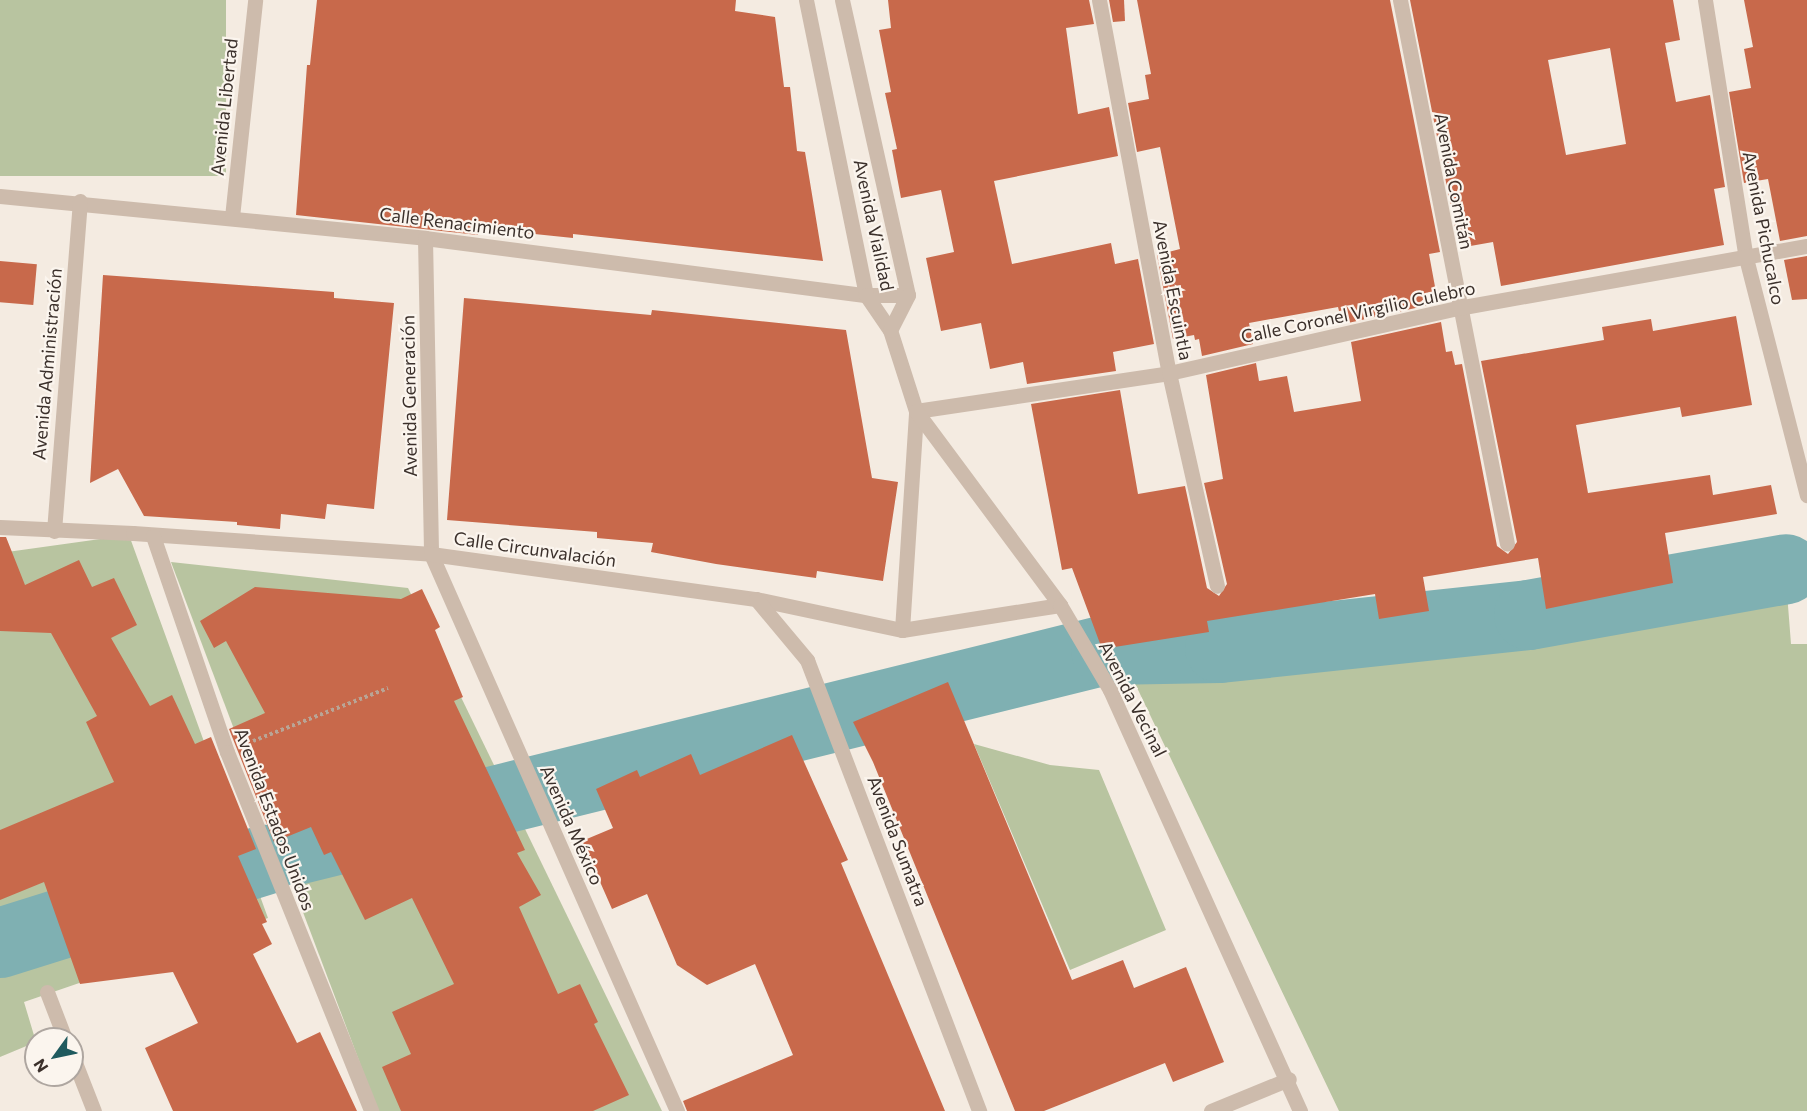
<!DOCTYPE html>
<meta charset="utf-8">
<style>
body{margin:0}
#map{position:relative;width:1807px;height:1111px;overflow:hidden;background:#f4ebe1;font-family:Commissioner,sans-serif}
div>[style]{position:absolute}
.green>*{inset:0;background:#b8c4a0;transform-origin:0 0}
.river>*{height:70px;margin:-35px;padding:0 35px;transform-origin:35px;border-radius:35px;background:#7fb0b2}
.building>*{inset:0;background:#c8694b;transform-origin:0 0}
.path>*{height:4px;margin-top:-2px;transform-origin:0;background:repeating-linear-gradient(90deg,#b9a596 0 3px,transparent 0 6px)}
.minor>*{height:15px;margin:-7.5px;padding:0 7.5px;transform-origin:7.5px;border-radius:7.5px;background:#cdbbac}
.tertiary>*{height:15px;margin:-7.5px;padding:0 7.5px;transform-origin:7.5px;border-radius:7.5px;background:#cdbbac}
span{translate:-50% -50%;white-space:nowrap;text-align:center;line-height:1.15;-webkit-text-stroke:4.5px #fbf5ee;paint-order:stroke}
.street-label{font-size:18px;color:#3b302b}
.north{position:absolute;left:24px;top:1027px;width:60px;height:60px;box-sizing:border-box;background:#fbf5ee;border:2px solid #aea6a0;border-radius:50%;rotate:237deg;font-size:16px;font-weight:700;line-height:24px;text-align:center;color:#3b302b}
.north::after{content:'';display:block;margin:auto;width:21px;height:27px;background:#1f5a5e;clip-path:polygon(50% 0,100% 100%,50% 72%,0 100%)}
</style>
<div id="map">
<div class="green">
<div style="left:0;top:0;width:226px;height:176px"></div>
<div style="clip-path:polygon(129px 535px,268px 918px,24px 1002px,36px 1042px,0 1057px,0 553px)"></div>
<div style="clip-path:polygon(171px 562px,408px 588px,662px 1111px,378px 1111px)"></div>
<div style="clip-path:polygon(1786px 580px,1791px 644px,1807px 644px,1807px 1111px,1339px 1111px,1130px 673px)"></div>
<div style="clip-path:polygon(974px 744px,1050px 765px,1099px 770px,1166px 930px,1070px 970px)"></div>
</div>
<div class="river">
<div style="left:296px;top:850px;width:834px;rotate:-13.87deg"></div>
<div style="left:1106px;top:650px;width:114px;rotate:-1deg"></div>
<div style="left:1220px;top:648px;width:311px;rotate:-6.1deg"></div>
<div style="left:1529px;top:615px;width:261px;rotate:-10.1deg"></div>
<div style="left:0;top:943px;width:278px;rotate:-17.4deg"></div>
</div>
<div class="building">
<div style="clip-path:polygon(317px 0,736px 0,735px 11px,775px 17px,784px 87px,790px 87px,797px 151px,805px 152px,823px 261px,573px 234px,573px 238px,478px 228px,478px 235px,296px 215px,307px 65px,310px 65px)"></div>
<div style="clip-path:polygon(888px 0,1089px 0,1094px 24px,1066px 28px,1078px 114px,1109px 107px,1118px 156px,994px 181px,1012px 264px,1111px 243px,1115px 264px,1138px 259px,1154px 344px,1113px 352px,1116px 371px,1027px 384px,1023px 362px,990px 369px,981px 323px,941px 331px,926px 258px,954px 252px,941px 190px,901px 198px,892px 150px,897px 149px,885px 93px,891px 92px,879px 30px,891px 28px)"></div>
<div style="clip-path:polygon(1109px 0,1124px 0,1125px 21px,1113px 22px)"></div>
<div style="clip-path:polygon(1137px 0,1390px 0,1440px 252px,1429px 254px,1438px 303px,1348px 323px,1346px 310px,1339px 311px,1338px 307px,1249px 323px,1253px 344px,1202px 356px,1199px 339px,1195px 340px,1194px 335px,1173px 339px,1157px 255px,1180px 249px,1160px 147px,1137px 152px,1128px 103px,1149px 99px,1145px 75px,1151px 74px)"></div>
<div style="clip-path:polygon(evenodd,1410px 0,1673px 0,1680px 40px,1665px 43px,1676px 102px,1710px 95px,1725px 187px,1714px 189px,1724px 245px,1501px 286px,1493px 242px,1459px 248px,1410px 0,1610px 48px,1626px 144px,1566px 155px,1548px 60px,1610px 48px)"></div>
<div style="clip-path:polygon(1744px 0,1807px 0,1807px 236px,1780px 241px,1768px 179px,1744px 183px,1729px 92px,1751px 88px,1744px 49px,1753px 47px)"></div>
<div style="clip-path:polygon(1807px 256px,1807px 299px,1792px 300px,1784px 260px)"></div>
<div style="left:0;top:261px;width:37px;height:41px;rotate:5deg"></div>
<div style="clip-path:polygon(103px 275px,334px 292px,334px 298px,394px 303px,374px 509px,327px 504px,325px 519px,281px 514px,280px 529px,237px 525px,237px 522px,144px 516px,118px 469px,90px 483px)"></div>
<div style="clip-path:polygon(464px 298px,651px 315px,652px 310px,846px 330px,872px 478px,898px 482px,883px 581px,817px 571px,816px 578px,716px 564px,651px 552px,653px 543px,597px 538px,597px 532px,447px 520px)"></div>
<div style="clip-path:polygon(1736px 316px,1752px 405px,1682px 417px,1680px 407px,1576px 425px,1588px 493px,1710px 475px,1713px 495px,1771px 485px,1777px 514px,1665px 533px,1673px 583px,1546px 609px,1538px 558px,1423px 577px,1429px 611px,1379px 619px,1375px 594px,1207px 621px,1209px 632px,1102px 649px,1072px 568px,1062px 570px,1031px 404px,1120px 390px,1138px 494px,1185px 486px,1207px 588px,1219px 596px,1227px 584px,1204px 483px,1223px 479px,1206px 375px,1256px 363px,1259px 381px,1287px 376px,1294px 412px,1361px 401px,1351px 342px,1441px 322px,1446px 352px,1452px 351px,1455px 365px,1462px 364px,1497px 546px,1508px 554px,1517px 542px,1481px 361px,1604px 340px,1602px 327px,1651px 319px,1653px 331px)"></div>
<div style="clip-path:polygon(0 537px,6px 537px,25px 585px,79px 560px,92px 587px,114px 578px,137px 625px,111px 638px,150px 706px,172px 695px,195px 744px,211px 737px,256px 849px,238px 856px,267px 922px,262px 924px,272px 944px,253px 954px,297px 1043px,320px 1032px,357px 1111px,173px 1111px,145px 1048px,198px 1023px,173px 972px,80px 984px,44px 882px,0 900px,0 830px,114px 782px,86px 722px,97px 716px,51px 633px,0 631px)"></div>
<div style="clip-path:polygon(255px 587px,401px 599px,422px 589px,440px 627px,435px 630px,463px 697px,454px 701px,525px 850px,517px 853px,541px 895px,519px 907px,558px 994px,580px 984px,598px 1022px,594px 1024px,629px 1095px,593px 1111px,401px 1111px,382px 1067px,411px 1054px,392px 1012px,454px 984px,412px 898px,365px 920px,331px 852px,324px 855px,311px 827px,274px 842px,229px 729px,265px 713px,226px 641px,214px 648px,200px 621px)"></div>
<div style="clip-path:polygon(948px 682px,1072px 980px,1123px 960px,1134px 988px,1186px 967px,1224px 1062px,1173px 1082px,1165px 1063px,1044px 1111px,1015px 1111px,873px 762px,853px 722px)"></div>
<div style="clip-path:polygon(792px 735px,848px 860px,841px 863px,945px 1111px,687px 1111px,683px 1101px,793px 1055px,755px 964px,707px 985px,677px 965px,647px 894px,612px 909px,582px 841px,613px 828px,596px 789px,637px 770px,640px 777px,691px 754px,700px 775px)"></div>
</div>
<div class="path">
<div style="left:253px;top:741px;width:145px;rotate:-21.4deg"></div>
</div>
<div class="minor">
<div style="left:1099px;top:0;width:380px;rotate:79.4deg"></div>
<div style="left:1169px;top:373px;width:218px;rotate:77.3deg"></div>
<div style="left:1400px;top:0;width:554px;rotate:78.87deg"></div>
<div style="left:1705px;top:0;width:261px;rotate:81deg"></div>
<div style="left:1746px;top:258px;width:245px;rotate:75.6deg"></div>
<div style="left:0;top:196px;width:427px;rotate:5.6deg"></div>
<div style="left:425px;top:238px;width:445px;rotate:7.4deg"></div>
<div style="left:866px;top:295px;width:42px"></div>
<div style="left:232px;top:217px;width:218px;rotate:-83.9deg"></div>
<div style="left:425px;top:238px;width:316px;rotate:88.9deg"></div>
<div style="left:431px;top:554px;width:609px;rotate:66.17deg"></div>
<div style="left:0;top:527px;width:133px;rotate:2.6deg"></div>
<div style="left:133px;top:533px;width:299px;rotate:4deg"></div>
<div style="left:431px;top:554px;width:328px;rotate:7.9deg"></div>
<div style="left:756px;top:599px;width:149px;rotate:12deg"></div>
<div style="left:902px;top:630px;width:160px;rotate:-9deg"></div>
<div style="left:54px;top:531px;width:331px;rotate:-85.5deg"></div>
<div style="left:153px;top:536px;width:228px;rotate:71.1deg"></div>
<div style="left:227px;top:752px;width:387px;rotate:68.1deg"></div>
<div style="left:756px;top:599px;width:80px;rotate:50.1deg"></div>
<div style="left:807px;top:660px;width:483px;rotate:69.1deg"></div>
<div style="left:902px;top:630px;width:219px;rotate:-86.3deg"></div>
<div style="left:916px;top:411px;width:256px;rotate:-8.5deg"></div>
<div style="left:1169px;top:373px;width:296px;rotate:-12.7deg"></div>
<div style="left:1458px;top:308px;width:354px;rotate:-10.1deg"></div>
<div style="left:47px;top:992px;width:50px;rotate:69deg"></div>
<div style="left:72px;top:1055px;width:60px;rotate:68.6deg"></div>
<div style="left:1211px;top:1111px;width:84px;rotate:-22.3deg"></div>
</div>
<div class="tertiary">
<div style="left:806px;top:0;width:301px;rotate:78.5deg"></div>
<div style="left:866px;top:295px;width:42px;rotate:55.6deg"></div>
<div style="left:890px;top:330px;width:85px;rotate:72.2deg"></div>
<div style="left:916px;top:411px;width:242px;rotate:53.4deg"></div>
<div style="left:1060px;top:605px;width:99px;rotate:59.5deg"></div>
<div style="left:1110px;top:690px;width:462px;rotate:65.7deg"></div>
<div style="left:842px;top:0;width:302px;rotate:77.4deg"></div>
<div style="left:908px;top:295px;width:39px;rotate:117deg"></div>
</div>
<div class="street-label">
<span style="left:224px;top:107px;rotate:-84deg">Avenida Libertad</span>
<span style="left:1454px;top:181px;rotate:79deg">Avenida Comitán</span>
<span style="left:457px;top:223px;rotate:7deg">Calle Renacimiento</span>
<span style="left:874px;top:225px;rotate:78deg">Avenida Vialidad</span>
<span style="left:1764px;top:228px;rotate:79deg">Avenida Pichucalco</span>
<span style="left:1173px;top:290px;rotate:79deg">Avenida Escuintla</span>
<span style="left:1358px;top:312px;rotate:-12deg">Calle Coronel Virgilio Culebro</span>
<span style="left:47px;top:364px;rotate:-85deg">Avenida Administración</span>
<span style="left:409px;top:396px;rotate:-91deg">Avenida Generación</span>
<span style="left:535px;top:549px;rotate:8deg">Calle Circunvalación</span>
<span style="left:1133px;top:699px;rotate:63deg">Avenida Vecinal</span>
<span style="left:275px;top:819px;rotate:69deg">Avenida Estados Unidos</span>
<span style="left:572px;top:825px;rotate:66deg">Avenida México</span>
<span style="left:898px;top:841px;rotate:69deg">Avenida Sumatra</span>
</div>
<div class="north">N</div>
</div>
